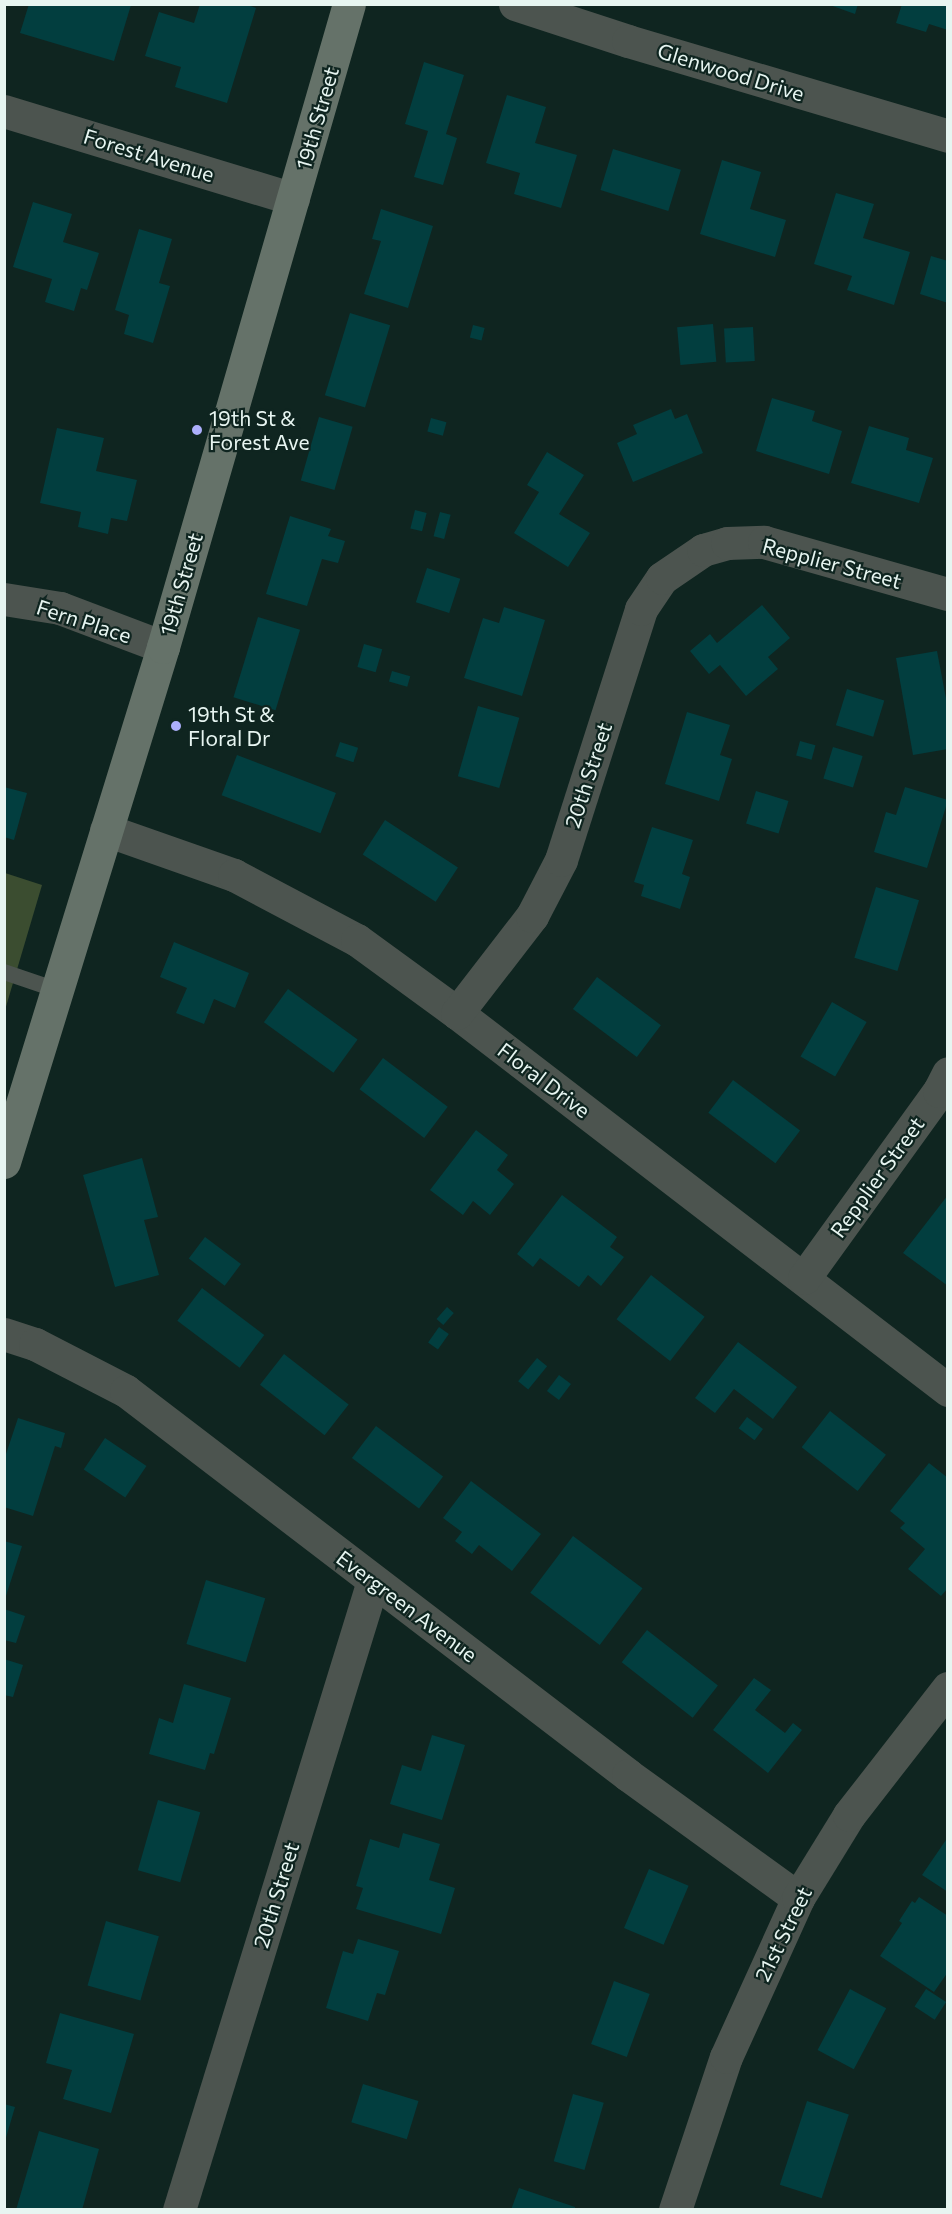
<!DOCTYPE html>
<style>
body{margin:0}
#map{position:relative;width:952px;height:2214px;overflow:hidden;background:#0f2520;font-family:Commissioner,sans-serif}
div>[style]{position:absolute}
.green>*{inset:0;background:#3b4d30}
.building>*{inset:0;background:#023e3f;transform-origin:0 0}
.lane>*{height:16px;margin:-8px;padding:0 8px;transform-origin:8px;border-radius:8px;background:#4c544f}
.street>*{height:33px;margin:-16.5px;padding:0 16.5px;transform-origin:16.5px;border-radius:16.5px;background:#4c544f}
.secondary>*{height:33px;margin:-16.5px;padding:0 16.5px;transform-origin:16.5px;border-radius:16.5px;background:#657269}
.dots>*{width:16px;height:16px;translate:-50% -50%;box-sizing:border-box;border:3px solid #0f2520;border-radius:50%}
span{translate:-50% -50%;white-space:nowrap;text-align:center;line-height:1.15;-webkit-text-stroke:4.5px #0f2520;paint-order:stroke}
.street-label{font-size:21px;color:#e7f5f1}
.poi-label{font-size:21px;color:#e7f5f1}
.left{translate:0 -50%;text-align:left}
.frame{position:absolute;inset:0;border:6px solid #e7f5f1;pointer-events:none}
</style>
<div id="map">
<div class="green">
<div style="clip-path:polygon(5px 873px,42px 885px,5px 1010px)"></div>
</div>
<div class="building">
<div style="clip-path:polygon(29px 4px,131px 5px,114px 61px,20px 33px)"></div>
<div style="clip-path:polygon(200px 4px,245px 4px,256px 8px,227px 103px,175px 87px,181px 67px,145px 56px,159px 12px,194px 23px)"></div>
<div style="clip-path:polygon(827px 4px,858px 4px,855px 14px)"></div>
<div style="clip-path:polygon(902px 4px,948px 4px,948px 30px,929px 24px,926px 32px,896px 23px)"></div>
<div style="clip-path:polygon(424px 62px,464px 75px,446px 134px,457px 138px,443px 185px,414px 177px,428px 131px,405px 124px)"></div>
<div style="clip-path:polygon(507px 95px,546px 107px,535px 143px,577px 155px,561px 208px,514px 194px,520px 173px,486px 163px)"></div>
<div style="left:613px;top:149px;width:71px;height:43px;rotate:17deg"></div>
<div style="clip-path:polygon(722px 160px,761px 172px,750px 209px,786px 220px,775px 257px,700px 234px)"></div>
<div style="clip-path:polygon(836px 193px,874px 204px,863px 238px,910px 252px,894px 305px,847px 290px,852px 276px,814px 264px)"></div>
<div style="clip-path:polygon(33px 202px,72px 214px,63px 242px,99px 253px,87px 290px,81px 288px,74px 311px,45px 302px,52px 279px,13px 267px)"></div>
<div style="clip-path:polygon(381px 209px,433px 226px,408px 308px,364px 294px,381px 241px,372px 239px)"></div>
<div style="clip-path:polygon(139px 229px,172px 239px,159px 283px,170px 286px,153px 343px,124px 334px,129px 315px,115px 310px)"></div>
<div style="clip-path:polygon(931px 256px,948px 261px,948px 303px,920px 294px)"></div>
<div style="left:350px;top:313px;width:42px;height:86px;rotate:17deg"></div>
<div style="left:713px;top:324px;width:38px;height:36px;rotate:85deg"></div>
<div style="left:473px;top:325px;width:12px;height:13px;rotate:14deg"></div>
<div style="left:753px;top:327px;width:34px;height:29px;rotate:87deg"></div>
<div style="clip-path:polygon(772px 398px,815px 411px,812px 421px,842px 431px,829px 474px,756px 451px)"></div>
<div style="clip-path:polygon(671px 409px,675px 419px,687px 414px,703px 453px,633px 482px,617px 443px,637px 434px,633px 425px)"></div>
<div style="left:319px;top:417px;width:35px;height:66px;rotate:16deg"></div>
<div style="left:431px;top:418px;width:16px;height:14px;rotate:15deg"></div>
<div style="clip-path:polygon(869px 426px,909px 438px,906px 450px,933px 458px,919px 503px,851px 483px)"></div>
<div style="clip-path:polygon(57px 428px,104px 438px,96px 471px,137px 480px,127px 521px,111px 518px,108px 534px,78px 527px,81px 512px,40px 503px)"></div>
<div style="clip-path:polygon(547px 452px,584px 475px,559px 514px,590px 533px,568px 567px,514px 533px,539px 492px,527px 485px)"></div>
<div style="left:415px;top:510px;width:12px;height:19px;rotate:14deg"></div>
<div style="left:440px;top:512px;width:11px;height:25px;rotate:15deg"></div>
<div style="clip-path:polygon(290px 516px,331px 529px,328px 536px,345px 541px,338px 563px,322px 559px,307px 606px,266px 594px)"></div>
<div style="left:427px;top:568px;width:35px;height:36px;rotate:18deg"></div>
<div style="clip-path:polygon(762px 605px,790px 638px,768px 657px,778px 669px,746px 696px,720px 665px,709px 674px,690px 651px,710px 634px,717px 643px)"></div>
<div style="clip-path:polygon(504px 607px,545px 620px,522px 696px,464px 678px,483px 618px,499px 623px)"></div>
<div style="left:258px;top:617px;width:44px;height:84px;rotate:17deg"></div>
<div style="left:364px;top:644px;width:19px;height:24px;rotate:16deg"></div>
<div style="clip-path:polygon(937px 651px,948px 709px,948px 749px,913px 755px,896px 658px)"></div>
<div style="left:392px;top:671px;width:19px;height:11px;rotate:16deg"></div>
<div style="left:847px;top:689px;width:39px;height:38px;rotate:17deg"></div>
<div style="left:478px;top:706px;width:43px;height:73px;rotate:16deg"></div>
<div style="clip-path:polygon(687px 712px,730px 725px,720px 755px,732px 759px,719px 801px,665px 784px)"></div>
<div style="left:800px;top:741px;width:16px;height:15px;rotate:15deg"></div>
<div style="left:340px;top:742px;width:19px;height:15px;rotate:18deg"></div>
<div style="left:833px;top:747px;width:31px;height:33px;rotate:17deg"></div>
<div style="left:237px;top:755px;width:106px;height:43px;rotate:21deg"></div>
<div style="clip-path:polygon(4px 787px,27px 793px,14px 840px,4px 837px)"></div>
<div style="clip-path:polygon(905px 787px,948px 800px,927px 868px,874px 852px,886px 812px,896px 815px)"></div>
<div style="left:756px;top:791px;width:34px;height:34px;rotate:17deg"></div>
<div style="left:385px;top:820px;width:87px;height:41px;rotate:33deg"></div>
<div style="clip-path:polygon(652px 827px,693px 840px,682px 874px,690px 877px,680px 909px,641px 896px,644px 885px,634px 882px)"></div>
<div style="left:876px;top:887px;width:45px;height:74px;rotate:17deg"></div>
<div style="clip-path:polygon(174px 942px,249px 973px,235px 1008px,214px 999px,204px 1024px,176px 1013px,187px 988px,160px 977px)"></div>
<div style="left:597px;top:977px;width:80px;height:40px;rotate:37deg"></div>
<div style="left:288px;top:989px;width:86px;height:41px;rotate:36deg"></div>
<div style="left:832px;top:1002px;width:40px;height:63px;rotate:30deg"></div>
<div style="left:383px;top:1058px;width:81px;height:39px;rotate:37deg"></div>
<div style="left:733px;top:1080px;width:84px;height:41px;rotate:37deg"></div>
<div style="clip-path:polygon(476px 1130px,508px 1155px,497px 1170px,514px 1184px,490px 1215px,473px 1201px,463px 1215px,430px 1190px)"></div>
<div style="clip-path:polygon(142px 1158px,158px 1217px,144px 1220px,159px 1275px,115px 1287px,83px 1175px)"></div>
<div style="clip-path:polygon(562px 1195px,617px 1237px,610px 1247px,624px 1257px,601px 1286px,588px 1275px,579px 1287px,540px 1258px,533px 1267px,517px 1254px)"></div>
<div style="clip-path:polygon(948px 1195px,948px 1286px,903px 1253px)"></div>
<div style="left:205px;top:1237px;width:45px;height:27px;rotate:37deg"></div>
<div style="left:651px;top:1275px;width:68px;height:56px;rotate:38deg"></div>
<div style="left:202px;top:1288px;width:78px;height:41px;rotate:37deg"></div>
<div style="left:447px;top:1307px;width:9px;height:16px;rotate:41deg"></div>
<div style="left:439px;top:1327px;width:12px;height:19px;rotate:35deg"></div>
<div style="clip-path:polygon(738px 1342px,797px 1387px,773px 1419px,734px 1389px,715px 1413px,695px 1398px)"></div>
<div style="left:284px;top:1354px;width:82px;height:39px;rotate:38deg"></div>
<div style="left:537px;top:1358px;width:13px;height:30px;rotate:39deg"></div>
<div style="left:559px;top:1375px;width:15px;height:20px;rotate:37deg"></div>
<div style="left:830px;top:1411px;width:71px;height:46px;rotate:38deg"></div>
<div style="left:747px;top:1417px;width:20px;height:14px;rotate:37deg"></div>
<div style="clip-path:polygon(18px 1418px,65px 1433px,61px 1448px,55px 1446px,33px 1516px,4px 1507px,4px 1460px)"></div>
<div style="left:376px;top:1426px;width:84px;height:40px;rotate:37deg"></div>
<div style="left:105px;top:1438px;width:50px;height:38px;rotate:34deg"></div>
<div style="clip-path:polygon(929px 1463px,948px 1478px,948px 1588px,941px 1596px,908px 1569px,925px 1549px,900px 1528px,905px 1523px,890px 1511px)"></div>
<div style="clip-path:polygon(471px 1481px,541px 1534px,512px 1571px,479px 1545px,472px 1554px,455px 1541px,462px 1532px,443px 1518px)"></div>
<div style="left:573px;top:1536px;width:87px;height:71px;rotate:37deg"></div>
<div style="clip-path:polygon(4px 1541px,22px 1546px,5px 1599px,4px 1599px)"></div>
<div style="left:206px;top:1580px;width:62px;height:67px;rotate:17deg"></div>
<div style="clip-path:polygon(4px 1609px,25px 1616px,16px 1643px,4px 1640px)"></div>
<div style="left:647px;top:1630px;width:90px;height:41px;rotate:38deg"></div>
<div style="clip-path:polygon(4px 1659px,23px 1665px,13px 1697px,4px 1695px)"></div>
<div style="clip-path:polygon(754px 1678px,771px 1690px,755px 1710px,785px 1733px,793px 1723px,802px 1730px,768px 1773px,713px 1730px)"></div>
<div style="clip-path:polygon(184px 1684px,231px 1698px,214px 1754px,210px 1753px,205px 1770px,149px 1754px,159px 1718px,173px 1723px)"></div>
<div style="clip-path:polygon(432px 1735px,465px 1745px,442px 1820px,390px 1804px,402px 1765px,421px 1771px)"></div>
<div style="left:158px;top:1800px;width:44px;height:73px;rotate:16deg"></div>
<div style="clip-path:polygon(403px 1833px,440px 1844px,429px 1880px,455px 1888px,441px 1934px,356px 1909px,363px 1888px,356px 1886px,370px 1839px,399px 1848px)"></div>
<div style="clip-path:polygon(948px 1837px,948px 1892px,922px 1875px)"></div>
<div style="left:649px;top:1869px;width:43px;height:64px;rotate:23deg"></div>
<div style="clip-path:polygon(919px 1897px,948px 1916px,948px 1972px,934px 1992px,880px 1956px,902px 1923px,899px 1921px,912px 1901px,915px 1903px)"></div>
<div style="left:106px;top:1921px;width:55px;height:67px;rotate:16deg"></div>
<div style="clip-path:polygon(358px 1939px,399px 1951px,385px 1995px,377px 1993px,368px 2021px,326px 2008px,343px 1951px,353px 1954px)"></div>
<div style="left:614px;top:1981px;width:38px;height:67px;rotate:20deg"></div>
<div style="left:850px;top:1989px;width:41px;height:69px;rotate:28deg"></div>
<div style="left:926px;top:1989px;width:24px;height:21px;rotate:33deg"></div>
<div style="clip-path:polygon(60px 2013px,134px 2034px,111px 2113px,63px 2099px,72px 2070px,46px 2063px)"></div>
<div style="left:363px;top:2084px;width:58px;height:40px;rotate:17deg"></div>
<div style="left:573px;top:2094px;width:32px;height:70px;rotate:16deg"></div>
<div style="left:807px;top:2101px;width:44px;height:88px;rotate:18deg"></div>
<div style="clip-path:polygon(4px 2104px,15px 2107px,5px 2141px,4px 2141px)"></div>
<div style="clip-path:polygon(39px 2131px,99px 2149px,82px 2210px,16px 2210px)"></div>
<div style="clip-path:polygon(519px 2188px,575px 2207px,575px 2210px,511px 2210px)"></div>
</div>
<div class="lane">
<div style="left:4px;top:972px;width:56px;rotate:18.8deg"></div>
</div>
<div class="street">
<div style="left:515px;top:4px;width:119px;rotate:18.1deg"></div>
<div style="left:628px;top:41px;width:334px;rotate:16.5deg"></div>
<div style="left:4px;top:111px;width:302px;rotate:16.9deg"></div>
<div style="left:4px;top:599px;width:57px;rotate:9.1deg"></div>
<div style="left:60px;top:608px;width:110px;rotate:20.7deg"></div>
<div style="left:106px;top:830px;width:136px;rotate:19.4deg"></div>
<div style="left:234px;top:875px;width:139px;rotate:27.9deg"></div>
<div style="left:357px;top:940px;width:124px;rotate:36.1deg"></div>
<div style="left:457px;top:1013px;width:619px;rotate:37.52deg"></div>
<div style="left:457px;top:1013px;width:123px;rotate:-52.3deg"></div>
<div style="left:532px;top:916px;width:63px;rotate:-62.6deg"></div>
<div style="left:561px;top:860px;width:263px;rotate:-72.3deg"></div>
<div style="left:641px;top:609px;width:37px;rotate:-56deg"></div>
<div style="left:662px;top:578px;width:50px;rotate:-34.3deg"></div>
<div style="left:703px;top:550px;width:25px;rotate:-16deg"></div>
<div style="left:727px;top:543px;width:37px;rotate:-2deg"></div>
<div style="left:764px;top:542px;width:191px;rotate:15.8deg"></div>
<div style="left:804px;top:1278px;width:231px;rotate:-54.2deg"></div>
<div style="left:939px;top:1091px;width:20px;rotate:-63deg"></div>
<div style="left:4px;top:1334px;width:33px;rotate:18deg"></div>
<div style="left:35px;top:1344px;width:102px;rotate:27.3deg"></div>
<div style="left:126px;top:1391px;width:632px;rotate:37.41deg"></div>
<div style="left:628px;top:1775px;width:210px;rotate:35.9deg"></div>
<div style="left:179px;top:2210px;width:658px;rotate:-72.86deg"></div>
<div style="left:675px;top:2210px;width:161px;rotate:-71.6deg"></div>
<div style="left:726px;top:2057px;width:175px;rotate:-65.6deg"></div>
<div style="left:798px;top:1898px;width:97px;rotate:-58.4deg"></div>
<div style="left:849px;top:1815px;width:161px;rotate:-52.1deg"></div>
</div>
<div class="secondary">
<div style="left:4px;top:1162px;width:539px;rotate:-72.84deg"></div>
<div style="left:163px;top:647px;width:669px;rotate:-73.87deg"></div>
</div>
<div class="dots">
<div style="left:197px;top:430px;background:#acaffb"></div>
<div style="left:176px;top:726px;background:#acaffb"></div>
</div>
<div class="street-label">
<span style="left:731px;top:72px;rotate:17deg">Glenwood Drive</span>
<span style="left:317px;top:118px;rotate:-74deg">19th Street</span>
<span style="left:149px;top:155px;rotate:17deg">Forest Avenue</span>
<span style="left:832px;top:563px;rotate:15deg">Repplier Street</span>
<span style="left:181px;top:584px;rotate:-74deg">19th Street</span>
<span style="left:84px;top:621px;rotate:18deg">Fern Place</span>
<span style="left:588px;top:775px;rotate:-72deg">20th Street</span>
<span style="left:544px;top:1080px;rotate:37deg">Floral Drive</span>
<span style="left:877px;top:1177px;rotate:-54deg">Repplier Street</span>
<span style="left:407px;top:1606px;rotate:37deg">Evergreen Avenue</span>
<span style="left:276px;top:1895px;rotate:-73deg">20th Street</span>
<span style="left:783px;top:1934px;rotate:-64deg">21st Street</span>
</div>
<div class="poi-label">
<span class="left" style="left:209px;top:430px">19th St &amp;<br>Forest Ave</span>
<span class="left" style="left:188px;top:726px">19th St &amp;<br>Floral Dr</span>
</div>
<div class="frame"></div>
</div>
